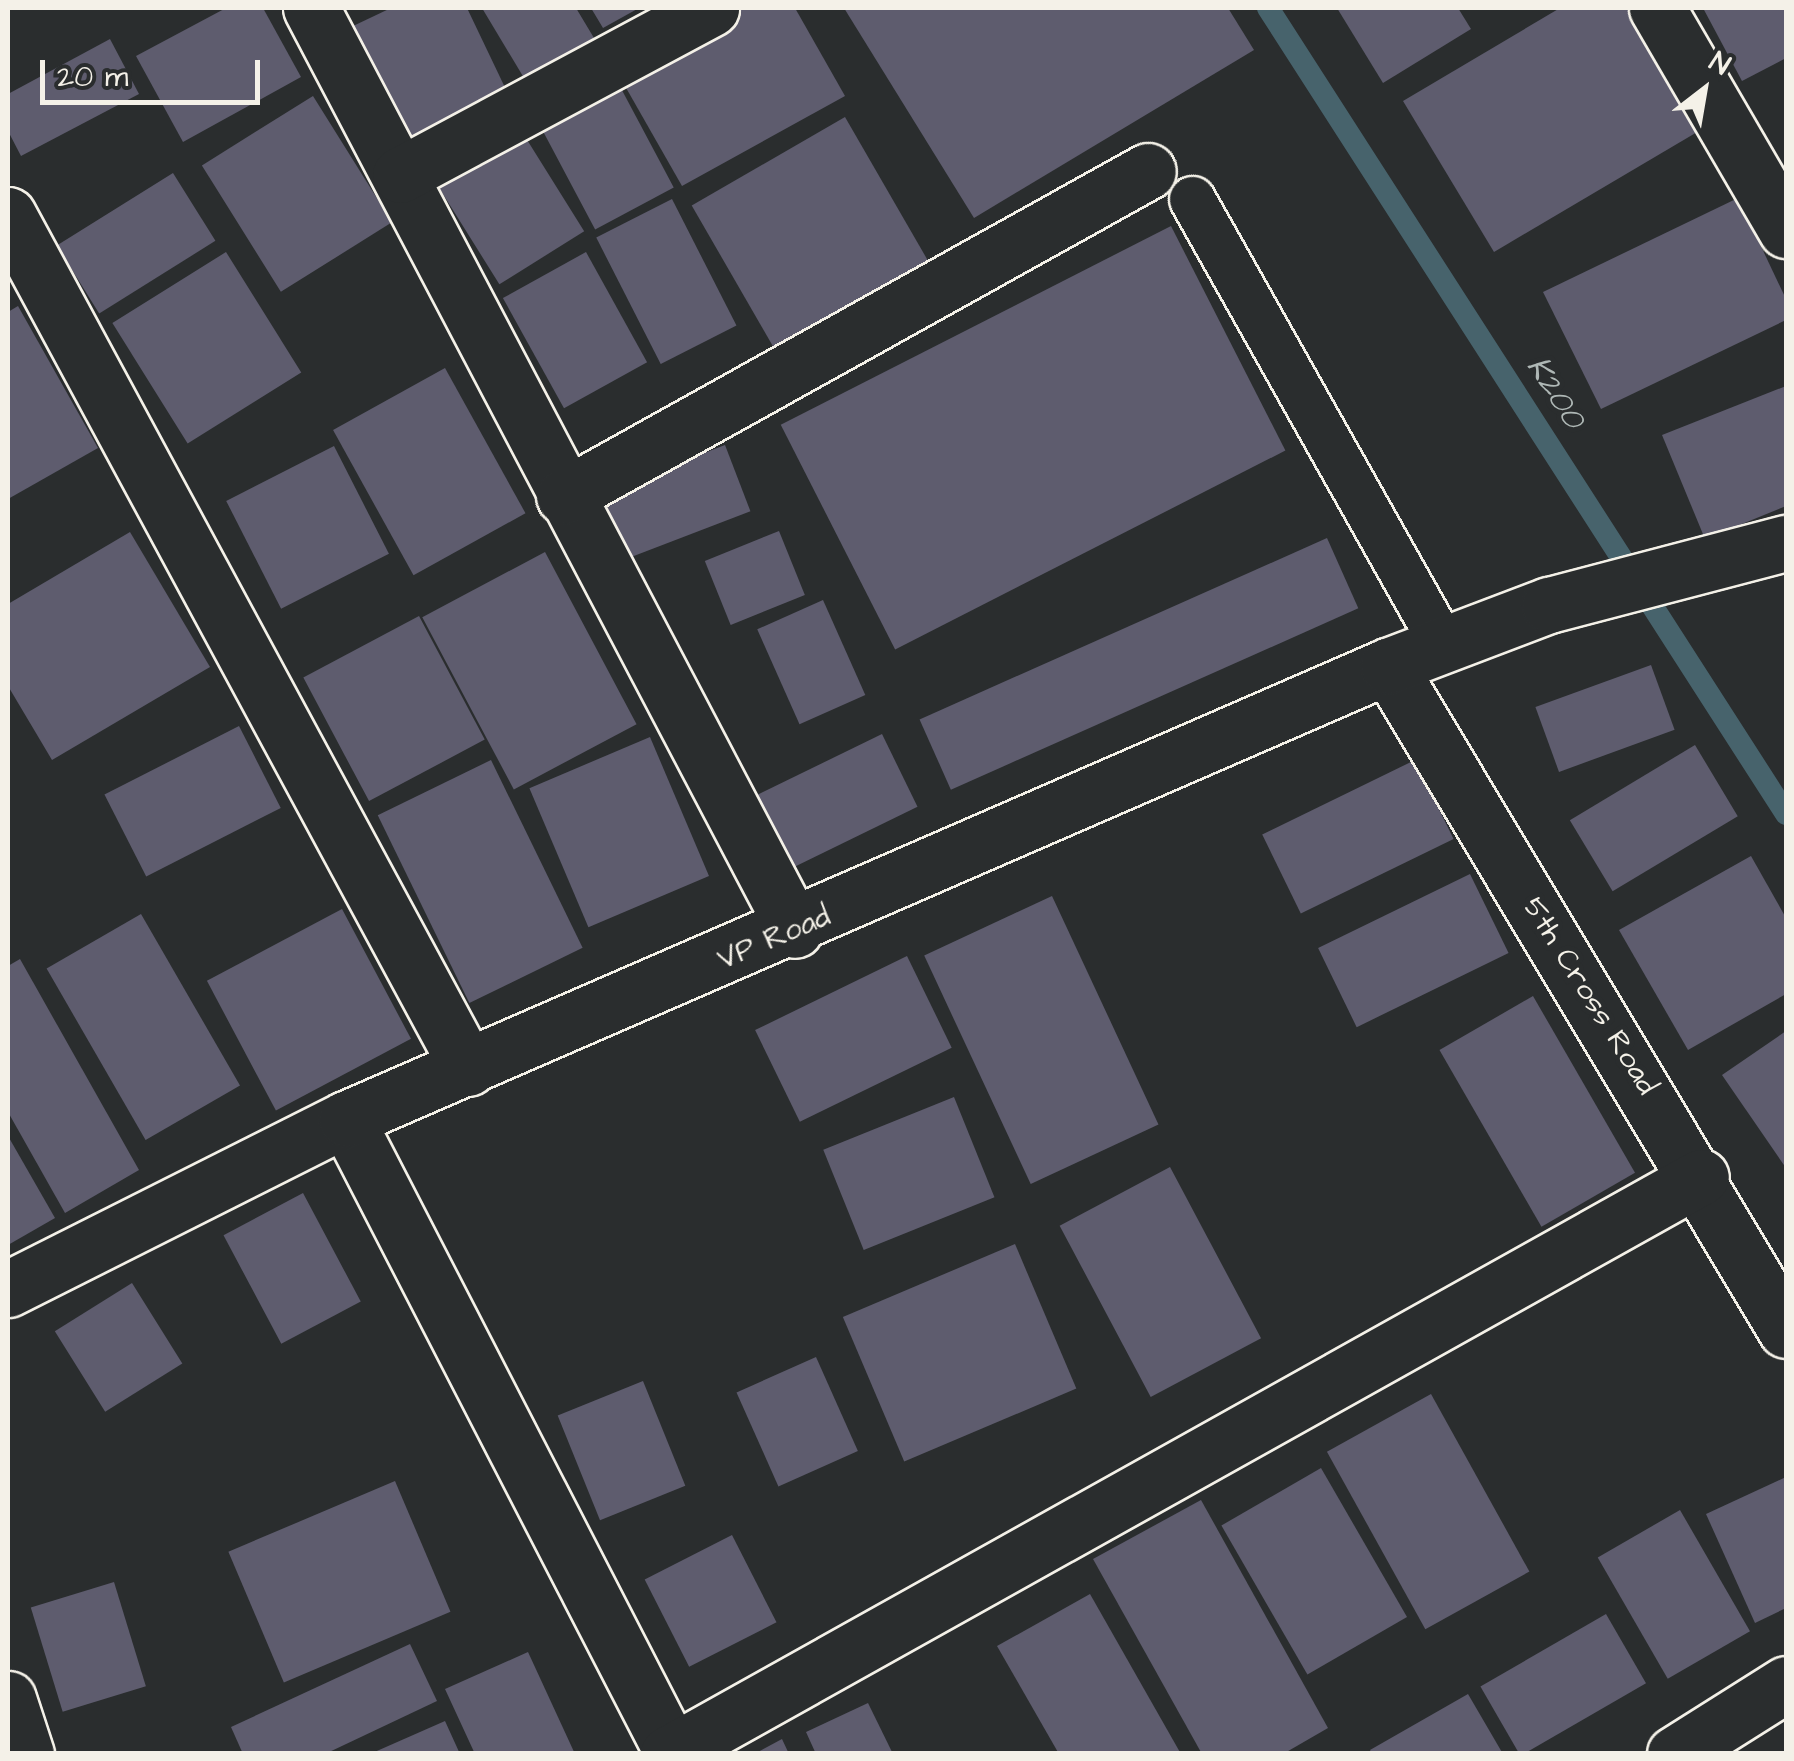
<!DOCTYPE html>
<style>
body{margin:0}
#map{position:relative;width:1794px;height:1761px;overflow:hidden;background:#2a2d2e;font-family:"Architects Daughter",sans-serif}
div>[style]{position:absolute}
.stream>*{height:22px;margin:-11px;padding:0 11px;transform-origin:11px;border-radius:11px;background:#47636c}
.building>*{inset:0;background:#5e5c6e;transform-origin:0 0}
.roads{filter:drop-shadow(2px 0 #f4f1e8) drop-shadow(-2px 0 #f4f1e8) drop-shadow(0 2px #f4f1e8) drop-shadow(0 -2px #f4f1e8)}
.service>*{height:45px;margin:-22.5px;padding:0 22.5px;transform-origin:22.5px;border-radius:22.5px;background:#2a2d2e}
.minor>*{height:55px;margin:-27.5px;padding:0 27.5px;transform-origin:27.5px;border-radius:27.5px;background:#2a2d2e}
.tertiary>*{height:55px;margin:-27.5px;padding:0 27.5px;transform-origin:27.5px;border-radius:27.5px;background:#2a2d2e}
span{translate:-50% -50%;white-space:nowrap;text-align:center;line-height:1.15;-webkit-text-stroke:10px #2a2d2e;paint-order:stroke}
.street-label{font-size:30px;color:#f4f1e8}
.water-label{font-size:32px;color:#afb8b6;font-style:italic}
.frame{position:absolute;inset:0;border:10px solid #f4f1e8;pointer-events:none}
.north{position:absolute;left:1654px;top:40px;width:100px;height:100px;-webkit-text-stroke:8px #2a2d2e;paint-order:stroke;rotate:31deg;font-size:28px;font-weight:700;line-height:40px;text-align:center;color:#f4f1e8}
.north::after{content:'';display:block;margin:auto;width:35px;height:45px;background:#f4f1e8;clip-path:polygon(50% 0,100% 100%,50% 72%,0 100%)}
.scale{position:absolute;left:40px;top:60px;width:220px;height:45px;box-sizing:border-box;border:5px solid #f4f1e8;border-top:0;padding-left:12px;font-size:30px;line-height:35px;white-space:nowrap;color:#f4f1e8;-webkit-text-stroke:8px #2a2d2e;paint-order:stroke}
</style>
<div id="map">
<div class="stream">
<div style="left:1268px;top:8px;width:958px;rotate:57.27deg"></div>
</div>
<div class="building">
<div style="clip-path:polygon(226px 8px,263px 8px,301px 77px,183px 142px,136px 56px)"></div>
<div style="clip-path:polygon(391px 8px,467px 8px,511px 100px,409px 148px,351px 27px)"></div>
<div style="clip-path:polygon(482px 8px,576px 8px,597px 43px,527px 83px)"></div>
<div style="clip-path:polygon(591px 8px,639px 8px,603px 28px)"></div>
<div style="clip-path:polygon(734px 8px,795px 8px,845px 96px,682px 186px,617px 72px)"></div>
<div style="clip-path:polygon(844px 8px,1228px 8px,1254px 50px,974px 218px)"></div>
<div style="clip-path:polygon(1337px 8px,1458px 8px,1471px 29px,1383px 83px)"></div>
<div style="clip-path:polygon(1560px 8px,1632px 8px,1704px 128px,1494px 252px,1403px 101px)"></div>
<div style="clip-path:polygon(1703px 8px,1786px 8px,1786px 58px,1742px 81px)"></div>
<div style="clip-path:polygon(110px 39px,139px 94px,21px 156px,8px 131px,8px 94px)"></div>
<div style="left:616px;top:79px;width:123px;height:89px;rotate:62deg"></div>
<div style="left:313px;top:96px;width:149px;height:131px;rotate:58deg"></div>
<div style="left:845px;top:117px;width:176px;height:177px;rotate:60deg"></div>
<div style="left:519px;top:127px;width:123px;height:100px;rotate:58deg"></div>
<div style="left:173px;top:173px;width:80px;height:137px;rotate:58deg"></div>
<div style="clip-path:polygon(1738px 198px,1786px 299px,1786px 320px,1601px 409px,1543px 292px)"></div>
<div style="left:672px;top:199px;width:142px;height:85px;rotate:63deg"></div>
<div style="left:1171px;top:226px;width:252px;height:438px;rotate:63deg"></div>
<div style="left:226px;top:252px;width:142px;height:134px;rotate:58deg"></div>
<div style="left:586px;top:252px;width:126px;height:95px;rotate:61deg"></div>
<div style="clip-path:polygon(18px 306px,98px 448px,8px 499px,8px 312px)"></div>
<div style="left:445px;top:368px;width:166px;height:128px;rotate:61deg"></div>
<div style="clip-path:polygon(1786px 386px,1786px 506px,1705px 539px,1662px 435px)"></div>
<div style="left:725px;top:445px;width:71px;height:134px;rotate:69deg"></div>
<div style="left:334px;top:446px;width:121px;height:121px;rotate:63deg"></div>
<div style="left:779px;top:531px;width:69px;height:80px;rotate:68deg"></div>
<div style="clip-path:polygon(130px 532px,210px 667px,52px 760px,8px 686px,8px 604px)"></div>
<div style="left:1327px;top:538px;width:77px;height:446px;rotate:66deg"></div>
<div style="left:545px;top:552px;width:195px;height:139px;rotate:62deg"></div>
<div style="left:823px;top:600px;width:104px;height:72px;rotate:66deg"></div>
<div style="left:419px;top:616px;width:140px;height:131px;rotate:62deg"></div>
<div style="left:1651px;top:665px;width:69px;height:123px;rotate:70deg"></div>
<div style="left:239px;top:726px;width:92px;height:151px;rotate:63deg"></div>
<div style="left:882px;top:734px;width:81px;height:139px;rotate:64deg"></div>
<div style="left:650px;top:737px;width:151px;height:131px;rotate:67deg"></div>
<div style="left:1695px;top:745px;width:83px;height:146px;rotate:59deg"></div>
<div style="left:491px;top:760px;width:209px;height:126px;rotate:64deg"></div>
<div style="left:1415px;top:760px;width:88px;height:170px;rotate:64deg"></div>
<div style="clip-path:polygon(1751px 856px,1786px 918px,1786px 994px,1688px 1050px,1619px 930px)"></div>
<div style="left:1470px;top:874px;width:88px;height:169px;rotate:64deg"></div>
<div style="left:1052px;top:896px;width:252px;height:141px;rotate:65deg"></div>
<div style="left:342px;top:909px;width:147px;height:153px;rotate:62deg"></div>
<div style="left:141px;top:914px;width:198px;height:109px;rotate:60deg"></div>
<div style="left:907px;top:956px;width:102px;height:169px;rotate:64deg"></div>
<div style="clip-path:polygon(20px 959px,139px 1170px,65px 1213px,8px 1112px,8px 966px)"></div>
<div style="left:1533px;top:996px;width:204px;height:108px;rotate:60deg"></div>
<div style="clip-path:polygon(1786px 1031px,1786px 1168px,1722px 1075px)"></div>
<div style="left:954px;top:1097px;width:108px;height:141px;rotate:68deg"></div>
<div style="clip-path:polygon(8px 1136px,55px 1218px,8px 1245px)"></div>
<div style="left:1170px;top:1167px;width:194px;height:125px;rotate:62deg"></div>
<div style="left:303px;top:1193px;width:123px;height:90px;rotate:62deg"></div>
<div style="left:1015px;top:1244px;width:157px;height:187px;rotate:67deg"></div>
<div style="left:132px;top:1283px;width:95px;height:91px;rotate:58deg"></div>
<div style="left:816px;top:1357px;width:103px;height:87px;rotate:66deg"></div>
<div style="left:643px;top:1381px;width:113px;height:92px;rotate:68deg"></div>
<div style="left:1431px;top:1394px;width:203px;height:119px;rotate:61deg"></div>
<div style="left:1321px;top:1468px;width:172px;height:115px;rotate:60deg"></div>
<div style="clip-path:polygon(1786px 1477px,1786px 1608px,1755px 1623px,1706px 1514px)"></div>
<div style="left:395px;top:1481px;width:142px;height:181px;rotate:67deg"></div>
<div style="clip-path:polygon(1201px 1500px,1328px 1728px,1283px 1754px,1202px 1754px,1093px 1559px)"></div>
<div style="left:1680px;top:1510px;width:140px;height:95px;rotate:60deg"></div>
<div style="left:732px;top:1535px;width:98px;height:98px;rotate:63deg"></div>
<div style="left:114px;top:1582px;width:109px;height:87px;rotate:73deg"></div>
<div style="clip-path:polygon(1090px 1594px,1181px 1754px,1059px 1754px,997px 1646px)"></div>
<div style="left:1606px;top:1614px;width:80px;height:145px;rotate:60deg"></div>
<div style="clip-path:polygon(410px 1644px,437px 1701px,325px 1754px,243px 1754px,231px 1727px)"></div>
<div style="clip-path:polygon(528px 1652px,575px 1754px,475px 1754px,445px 1689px)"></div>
<div style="clip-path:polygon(1468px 1694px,1503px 1754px,1372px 1754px,1370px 1750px)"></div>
<div style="clip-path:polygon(868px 1703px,893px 1754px,816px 1754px,806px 1732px)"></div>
<div style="clip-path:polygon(445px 1721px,460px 1754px,370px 1754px)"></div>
<div style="clip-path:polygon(782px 1739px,789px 1754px,754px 1754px)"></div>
</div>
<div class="roads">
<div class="service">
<div style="left:1192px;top:199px;width:512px;rotate:60.63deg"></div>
</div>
<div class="minor">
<div style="left:311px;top:8px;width:1041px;rotate:62.3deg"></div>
<div style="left:1657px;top:8px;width:257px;rotate:59.8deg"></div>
<div style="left:400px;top:175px;width:353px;rotate:-28.2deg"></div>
<div style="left:8px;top:215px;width:969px;rotate:61.66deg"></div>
<div style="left:564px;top:496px;width:668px;rotate:-29.1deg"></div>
<div style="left:1388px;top:666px;width:774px;rotate:59.06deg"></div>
<div style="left:346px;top:1119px;width:714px;rotate:62.75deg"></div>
<div style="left:668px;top:1754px;width:1183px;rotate:-29.19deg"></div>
<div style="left:1675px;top:1754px;width:131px;rotate:-32.2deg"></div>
</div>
<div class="tertiary">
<div style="left:8px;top:1289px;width:378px;rotate:-26.7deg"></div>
<div style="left:346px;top:1119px;width:1136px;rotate:-23.5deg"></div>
<div style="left:1388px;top:666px;width:172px;rotate:-20.8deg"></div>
<div style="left:1549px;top:605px;width:245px;rotate:-14.7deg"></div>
<div style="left:8px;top:1699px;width:58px;rotate:71.9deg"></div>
</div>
</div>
<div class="street-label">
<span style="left:774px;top:938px;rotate:-23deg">VP Road</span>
<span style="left:1590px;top:996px;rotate:58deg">5th Cross Road</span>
</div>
<div class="water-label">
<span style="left:1555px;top:393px;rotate:57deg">K200</span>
</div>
<div class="frame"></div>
<div class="north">N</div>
<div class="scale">20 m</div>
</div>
